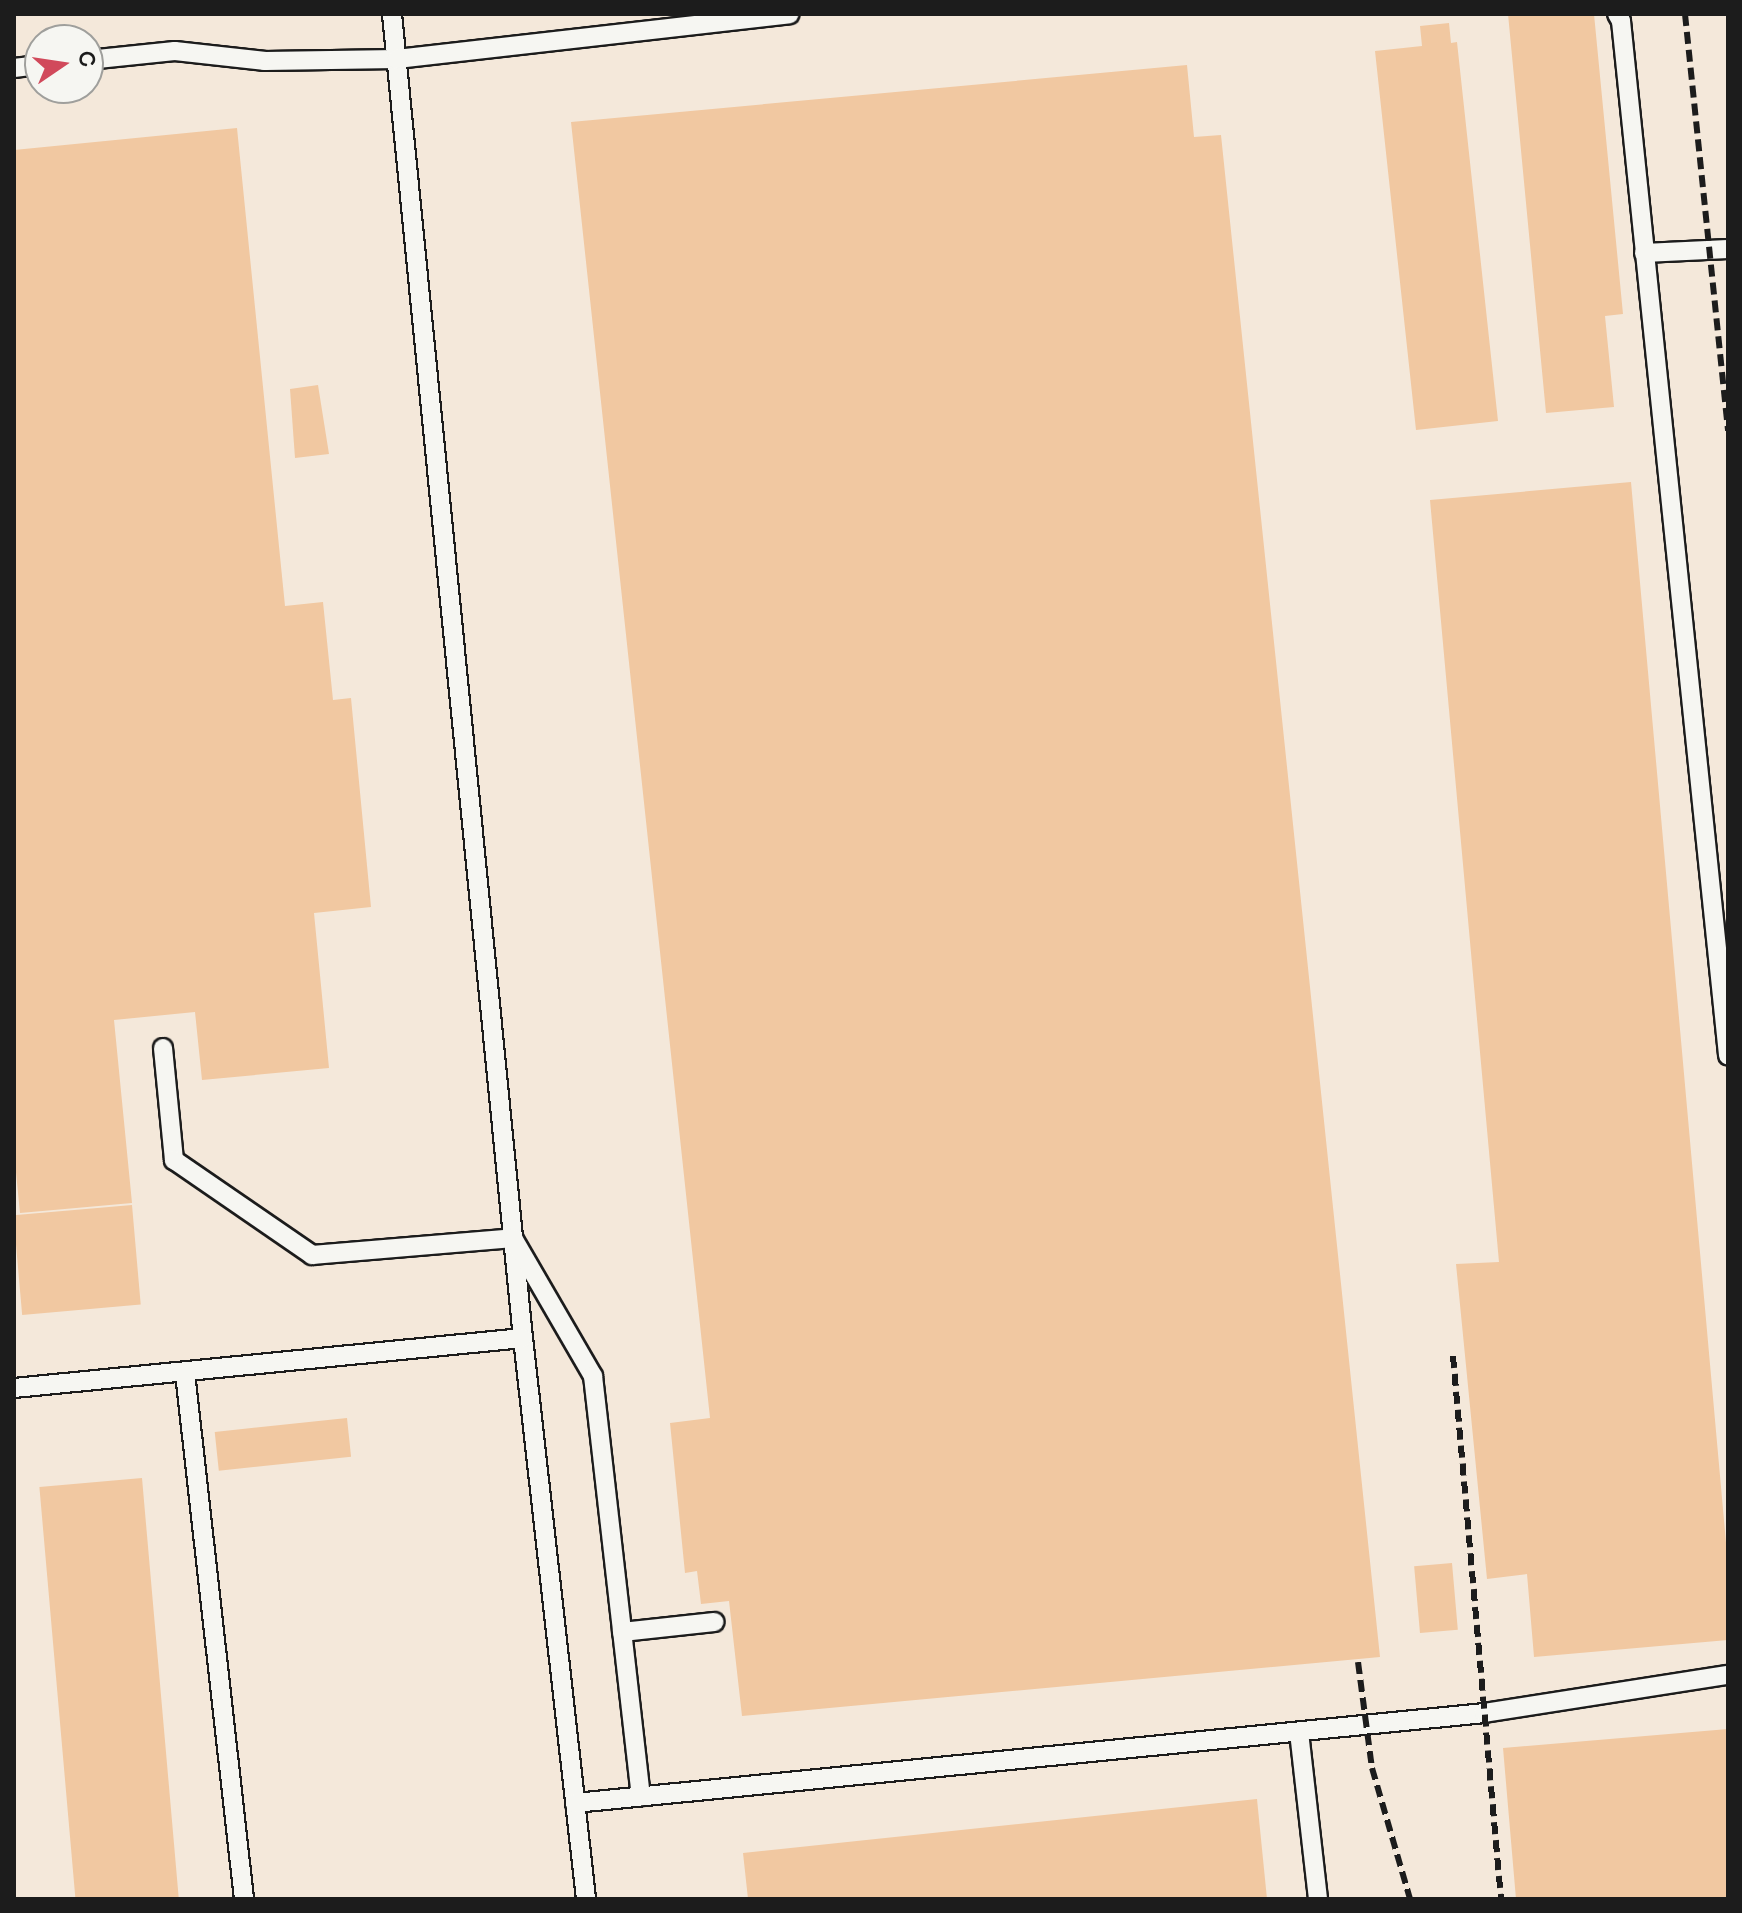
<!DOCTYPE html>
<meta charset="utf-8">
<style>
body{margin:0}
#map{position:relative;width:1742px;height:1913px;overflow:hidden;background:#f6f6f2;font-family:"Balsamiq Sans",sans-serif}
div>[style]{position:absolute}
.built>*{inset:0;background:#f4e8da}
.building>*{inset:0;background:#f1c8a1;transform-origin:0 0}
.roads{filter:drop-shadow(2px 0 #1c1c1c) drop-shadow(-2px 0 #1c1c1c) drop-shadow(0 2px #1c1c1c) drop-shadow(0 -2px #1c1c1c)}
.service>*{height:18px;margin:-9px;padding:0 9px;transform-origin:9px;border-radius:9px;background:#f6f6f2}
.rail>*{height:6px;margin-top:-3px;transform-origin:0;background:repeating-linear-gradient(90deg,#1c1c1c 0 12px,transparent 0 18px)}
span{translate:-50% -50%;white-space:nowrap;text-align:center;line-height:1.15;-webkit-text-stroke:6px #f6f6f2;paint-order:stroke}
.frame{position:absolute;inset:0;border:16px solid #1c1c1c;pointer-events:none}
.north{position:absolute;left:24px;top:24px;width:80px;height:80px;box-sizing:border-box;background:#f6f6f2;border:2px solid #9f9f9c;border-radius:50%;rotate:77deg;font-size:22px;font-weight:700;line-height:32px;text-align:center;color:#1c1c1c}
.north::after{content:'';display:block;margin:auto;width:28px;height:36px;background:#d1495b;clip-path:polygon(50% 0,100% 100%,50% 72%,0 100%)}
</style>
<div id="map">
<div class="built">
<div style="clip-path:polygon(evenodd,14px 14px,1728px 14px,1728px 1899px,14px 1899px,14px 14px,40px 40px,88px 40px,88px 88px,40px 88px,40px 40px)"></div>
</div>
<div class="building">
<div style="clip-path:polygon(1508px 14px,1594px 14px,1623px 314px,1605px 316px,1614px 407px,1546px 413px)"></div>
<div style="clip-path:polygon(1449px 23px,1451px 43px,1457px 42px,1498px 421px,1416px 430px,1375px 51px,1422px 46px,1420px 26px)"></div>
<div style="clip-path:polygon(1187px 65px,1194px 137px,1221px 135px,1380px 1657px,742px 1716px,729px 1601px,701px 1604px,697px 1571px,685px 1573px,670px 1423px,710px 1418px,571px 122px)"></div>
<div style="clip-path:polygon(237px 128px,285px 606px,323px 602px,333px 700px,351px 698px,371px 907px,314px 913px,329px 1068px,202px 1080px,195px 1012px,114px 1020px,132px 1203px,20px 1213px,14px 1152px,14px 150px)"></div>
<div style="clip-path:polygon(318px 385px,329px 454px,295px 458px,290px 389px)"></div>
<div style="clip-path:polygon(1631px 482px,1728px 1565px,1728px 1640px,1534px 1657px,1527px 1574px,1487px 1579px,1456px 1264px,1499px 1262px,1430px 500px)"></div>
<div style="left:132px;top:1205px;width:100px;height:119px;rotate:85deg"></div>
<div style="left:347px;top:1418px;width:39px;height:133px;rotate:84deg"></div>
<div style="left:142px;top:1478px;width:423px;height:103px;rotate:85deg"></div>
<div style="left:1452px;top:1563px;width:67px;height:38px;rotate:85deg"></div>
<div style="clip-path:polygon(1728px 1729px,1728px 1899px,1516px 1899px,1503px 1748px)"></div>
<div style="clip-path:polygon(1257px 1799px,1267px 1899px,748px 1899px,743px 1853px)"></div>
</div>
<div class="roads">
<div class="service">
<div style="left:392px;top:14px;width:1330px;rotate:84.35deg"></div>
<div style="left:523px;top:1338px;width:565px;rotate:83.59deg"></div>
<div style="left:1617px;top:14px;width:8px;rotate:60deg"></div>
<div style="left:1621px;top:21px;width:1040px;rotate:84.09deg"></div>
<div style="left:88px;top:60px;width:87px;rotate:-5.9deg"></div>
<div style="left:175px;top:51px;width:91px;rotate:6.3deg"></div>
<div style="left:265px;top:61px;width:132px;rotate:-0.9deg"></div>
<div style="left:397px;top:59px;width:395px;rotate:-6.5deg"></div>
<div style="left:14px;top:68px;width:26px;rotate:-7deg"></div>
<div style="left:1644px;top:253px;width:84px;rotate:-2.7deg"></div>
<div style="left:163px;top:1048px;width:113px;rotate:84.4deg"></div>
<div style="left:174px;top:1160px;width:168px;rotate:34.5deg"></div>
<div style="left:312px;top:1255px;width:202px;rotate:-4.8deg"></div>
<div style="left:513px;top:1238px;width:160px;rotate:59.9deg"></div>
<div style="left:593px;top:1376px;width:423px;rotate:83.5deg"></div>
<div style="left:185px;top:1373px;width:529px;rotate:83.6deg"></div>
<div style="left:14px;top:1388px;width:511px;rotate:-5.61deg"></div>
<div style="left:622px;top:1632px;width:93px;rotate:-6.2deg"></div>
<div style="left:1299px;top:1732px;width:168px;rotate:83.5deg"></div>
<div style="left:575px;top:1803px;width:913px;rotate:-5.65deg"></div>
<div style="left:1484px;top:1713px;width:247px;rotate:-8.9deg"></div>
</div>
</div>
<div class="rail">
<div style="left:1685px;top:14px;width:419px;rotate:84.1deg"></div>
<div style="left:1453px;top:1356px;width:545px;rotate:84.95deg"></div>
<div style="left:1358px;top:1662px;width:107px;rotate:82.5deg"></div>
<div style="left:1372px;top:1768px;width:136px;rotate:73.8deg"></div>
</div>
<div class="frame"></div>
<div class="north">С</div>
</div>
